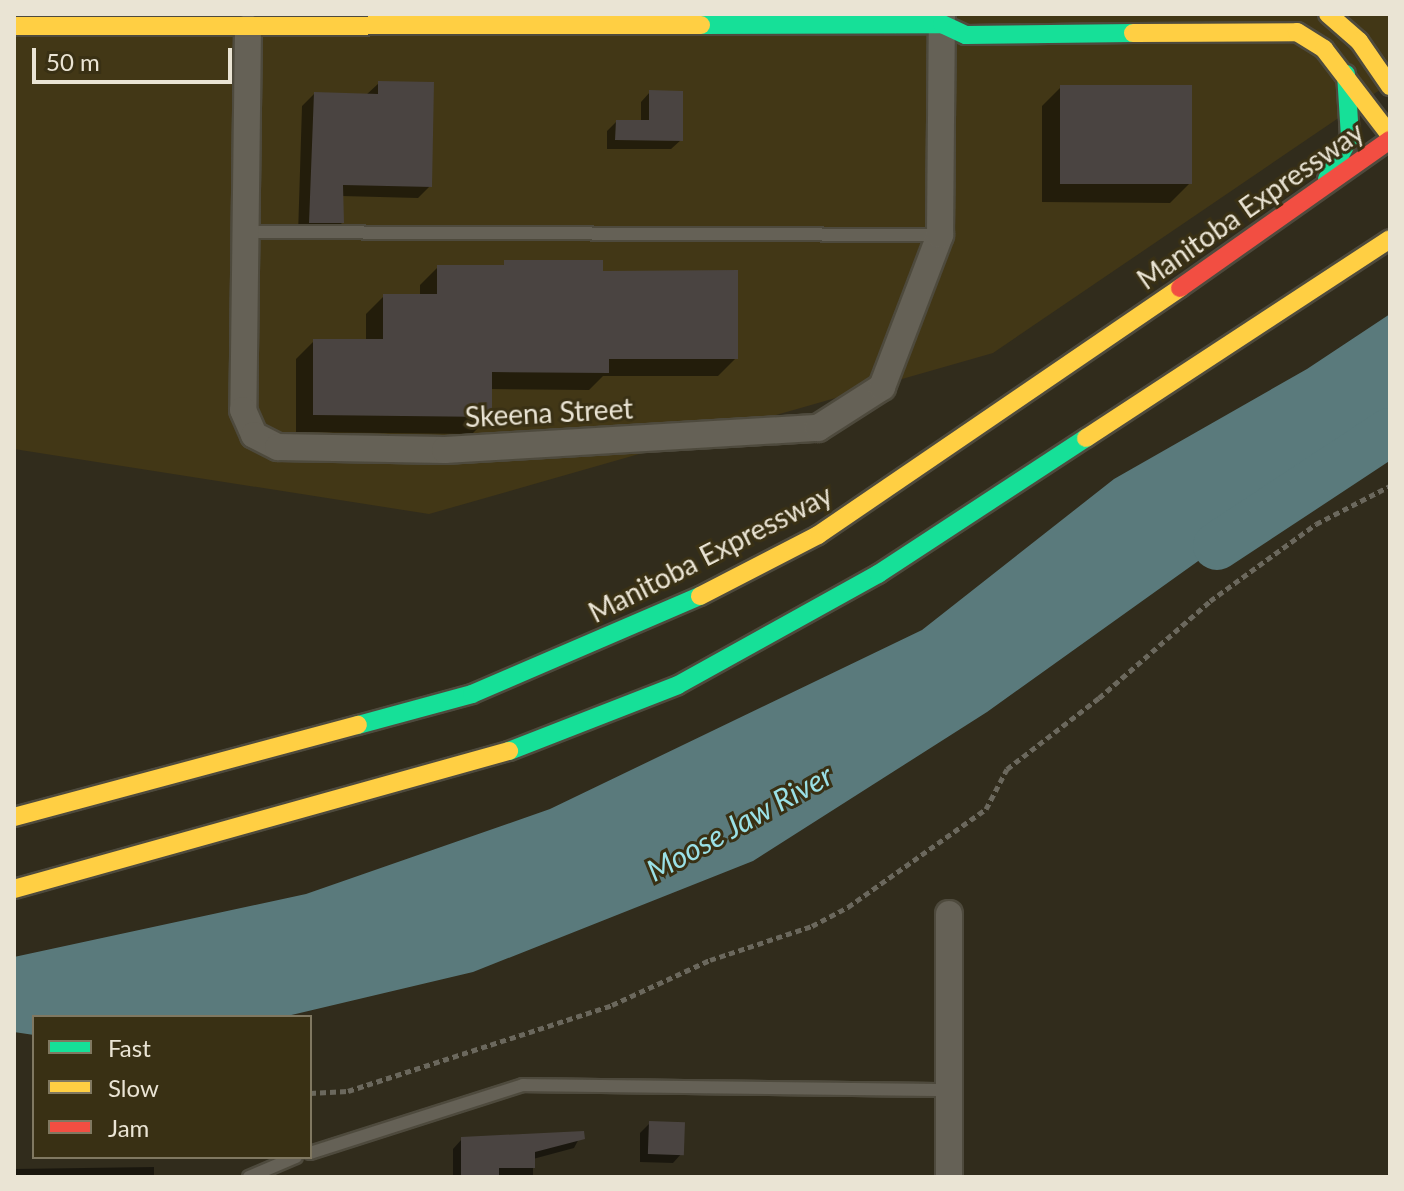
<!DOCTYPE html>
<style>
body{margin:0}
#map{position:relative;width:1404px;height:1191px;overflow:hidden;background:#312c1c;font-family:Lato,sans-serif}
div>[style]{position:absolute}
.built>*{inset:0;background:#423716}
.water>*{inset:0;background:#5a7a7c}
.shadow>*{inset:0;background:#0007}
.river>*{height:48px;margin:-24px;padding:0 24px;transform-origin:24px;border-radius:24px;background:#5a7a7c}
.building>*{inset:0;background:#4a4441;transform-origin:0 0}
.path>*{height:5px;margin-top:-2.5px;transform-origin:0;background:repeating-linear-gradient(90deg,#6b685d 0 6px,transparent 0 10px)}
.roads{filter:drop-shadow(2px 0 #4e4a3d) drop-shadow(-2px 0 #4e4a3d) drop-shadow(0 2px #4e4a3d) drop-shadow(0 -2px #4e4a3d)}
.lane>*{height:12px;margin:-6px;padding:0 6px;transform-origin:6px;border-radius:6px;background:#656156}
.street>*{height:26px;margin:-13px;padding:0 13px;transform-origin:13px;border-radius:13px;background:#656156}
.fast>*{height:18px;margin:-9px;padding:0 9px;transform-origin:9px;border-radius:9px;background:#16e098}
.slow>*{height:18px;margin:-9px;padding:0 9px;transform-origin:9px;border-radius:9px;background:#ffcf43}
.jam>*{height:18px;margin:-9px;padding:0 9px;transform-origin:9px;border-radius:9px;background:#f24e42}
span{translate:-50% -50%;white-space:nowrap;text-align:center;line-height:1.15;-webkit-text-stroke:6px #393014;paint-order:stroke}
.street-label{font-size:28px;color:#eae4d4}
.water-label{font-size:30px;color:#9ae0e6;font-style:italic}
.frame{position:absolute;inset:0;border:16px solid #eae4d4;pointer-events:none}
.legend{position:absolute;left:32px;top:1015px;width:280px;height:144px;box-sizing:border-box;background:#393014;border:2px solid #807861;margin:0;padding:10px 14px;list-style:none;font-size:24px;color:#eae4d4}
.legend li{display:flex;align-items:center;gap:16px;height:40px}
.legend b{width:40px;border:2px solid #807861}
.scale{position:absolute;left:32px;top:48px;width:200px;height:36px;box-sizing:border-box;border:4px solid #eae4d4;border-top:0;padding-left:10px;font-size:24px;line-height:28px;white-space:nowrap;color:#eae4d4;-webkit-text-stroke:6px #393014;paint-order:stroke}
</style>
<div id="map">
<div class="built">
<div style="clip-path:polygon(14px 14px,1390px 14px,1390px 83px,993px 353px,429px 514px,14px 449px)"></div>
</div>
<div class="water">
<div style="clip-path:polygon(1390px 314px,1390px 448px,1285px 499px,987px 712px,753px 861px,473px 972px,283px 1017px,34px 1017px,34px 1035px,14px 1032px,14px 957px,306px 894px,550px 809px,922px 630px,1114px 479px,1307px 369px)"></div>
</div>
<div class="shadow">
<div style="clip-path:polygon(379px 83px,430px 186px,418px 198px,341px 196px,342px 223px,329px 235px,298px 235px,302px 106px,314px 94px,366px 95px)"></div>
<div style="clip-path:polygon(1061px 87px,1189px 184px,1170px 203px,1042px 202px,1042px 106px)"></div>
<div style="clip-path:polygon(650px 92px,681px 140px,671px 149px,607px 149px,607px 131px,616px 122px,641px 122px,641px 102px)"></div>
<div style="clip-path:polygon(601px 262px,601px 273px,736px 358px,718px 376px,603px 376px,589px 390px,490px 389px,490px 416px,472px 434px,296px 432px,296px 359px,314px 341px,366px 341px,366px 314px,384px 296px,420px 296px,420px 285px,438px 267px)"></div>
<div style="clip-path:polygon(650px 1123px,682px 1153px,673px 1163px,640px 1162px,640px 1133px)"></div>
<div style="clip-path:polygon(582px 1133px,574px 1148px,533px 1159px,533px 1177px,453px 1177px,453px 1149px,462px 1139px)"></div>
<div style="clip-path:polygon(154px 1167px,154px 1177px,14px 1177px,14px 1169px)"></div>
</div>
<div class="river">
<div style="left:1217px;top:546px;width:207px;rotate:-33.4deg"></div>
</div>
<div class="building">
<div style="clip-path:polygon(378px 81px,434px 82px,432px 187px,343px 185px,344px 223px,309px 223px,314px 92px,378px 94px)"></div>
<div style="left:1060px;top:85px;width:132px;height:99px"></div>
<div style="clip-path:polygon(649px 90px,683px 91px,683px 141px,615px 140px,616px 120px,649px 120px)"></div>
<div style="clip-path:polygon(504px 260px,603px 260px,603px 271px,738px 270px,738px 359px,609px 359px,609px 373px,492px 372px,492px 417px,313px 415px,313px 339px,383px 339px,383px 294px,437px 294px,437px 265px,504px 265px)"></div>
<div style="left:649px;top:1121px;width:36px;height:33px;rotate:2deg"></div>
<div style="clip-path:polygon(584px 1131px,585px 1139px,535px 1152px,535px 1168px,499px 1168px,499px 1177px,461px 1177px,461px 1137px)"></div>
</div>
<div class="path">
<div style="left:310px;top:1093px;width:38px;rotate:-3deg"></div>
<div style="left:348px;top:1091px;width:278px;rotate:-18deg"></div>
<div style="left:612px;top:1005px;width:108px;rotate:-24.7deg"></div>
<div style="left:710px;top:960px;width:108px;rotate:-18.4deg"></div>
<div style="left:812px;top:926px;width:41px;rotate:-27.8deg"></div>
<div style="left:848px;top:907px;width:169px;rotate:-35.4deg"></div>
<div style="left:986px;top:809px;width:45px;rotate:-62.3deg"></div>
<div style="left:1007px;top:769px;width:116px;rotate:-37.7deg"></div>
<div style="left:1099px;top:698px;width:147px;rotate:-41.1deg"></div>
<div style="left:1210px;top:601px;width:131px;rotate:-36deg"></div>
<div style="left:1316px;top:524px;width:83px;rotate:-27.2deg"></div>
</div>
<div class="roads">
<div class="lane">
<div style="left:248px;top:232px;width:692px;rotate:0.25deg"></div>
<div style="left:310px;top:1153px;width:224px;rotate:-17.7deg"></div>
<div style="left:523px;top:1085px;width:428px;rotate:0.7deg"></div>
<div style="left:249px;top:1177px;width:51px;rotate:-23.1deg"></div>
</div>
<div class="street">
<div style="left:248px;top:28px;width:382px;rotate:90.7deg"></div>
<div style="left:243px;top:410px;width:27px;rotate:66deg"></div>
<div style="left:254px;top:435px;width:27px;rotate:27deg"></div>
<div style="left:278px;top:447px;width:167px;rotate:1deg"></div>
<div style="left:445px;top:450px;width:374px;rotate:-3.4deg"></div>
<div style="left:818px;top:428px;width:76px;rotate:-32.6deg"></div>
<div style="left:882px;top:387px;width:163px;rotate:-69.1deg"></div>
<div style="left:940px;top:235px;width:221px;rotate:-89.5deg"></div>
<div style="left:949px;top:1177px;width:263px;rotate:-90deg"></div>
</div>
<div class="fast">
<div style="left:701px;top:25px;width:241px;rotate:-0.2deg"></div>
<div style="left:942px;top:24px;width:26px;rotate:25deg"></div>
<div style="left:966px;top:35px;width:167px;rotate:-0.7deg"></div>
<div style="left:1327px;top:179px;width:48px;rotate:-61.3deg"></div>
<div style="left:1350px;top:137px;width:63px;rotate:-93.6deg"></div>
<div style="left:358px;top:725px;width:118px;rotate:-15.2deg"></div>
<div style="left:472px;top:694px;width:248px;rotate:-23.3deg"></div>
<div style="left:509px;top:751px;width:181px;rotate:-21.3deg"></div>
<div style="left:678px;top:685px;width:229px;rotate:-29deg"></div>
<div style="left:878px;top:574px;width:249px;rotate:-33.2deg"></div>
</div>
<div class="slow">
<div style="left:1328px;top:14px;width:41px;rotate:41.1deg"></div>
<div style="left:1359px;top:41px;width:55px;rotate:55.4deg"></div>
<div style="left:14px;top:26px;width:687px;rotate:-0.08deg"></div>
<div style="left:1133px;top:33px;width:164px;rotate:-0.3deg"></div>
<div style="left:1297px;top:32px;width:32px;rotate:32deg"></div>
<div style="left:1324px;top:49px;width:108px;rotate:52.5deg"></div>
<div style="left:1086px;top:438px;width:363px;rotate:-33.2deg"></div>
<div style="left:700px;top:596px;width:133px;rotate:-27.3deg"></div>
<div style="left:818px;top:535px;width:438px;rotate:-34.3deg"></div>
<div style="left:14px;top:817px;width:356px;rotate:-15deg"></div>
<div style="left:14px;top:889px;width:514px;rotate:-15.58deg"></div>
</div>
<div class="jam">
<div style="left:1180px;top:288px;width:257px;rotate:-35.2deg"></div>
</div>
</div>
<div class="street-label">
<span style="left:1250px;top:205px;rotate:-35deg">Manitoba Expressway</span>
<span style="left:549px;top:412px;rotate:-3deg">Skeena Street</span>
<span style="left:710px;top:553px;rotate:-27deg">Manitoba Expressway</span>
</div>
<div class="water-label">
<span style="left:739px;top:822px;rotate:-29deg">Moose Jaw River</span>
</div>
<div class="frame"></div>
<ul class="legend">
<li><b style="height:10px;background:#16e098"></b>Fast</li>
<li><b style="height:10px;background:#ffcf43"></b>Slow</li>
<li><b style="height:10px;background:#f24e42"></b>Jam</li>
</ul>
<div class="scale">50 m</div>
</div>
